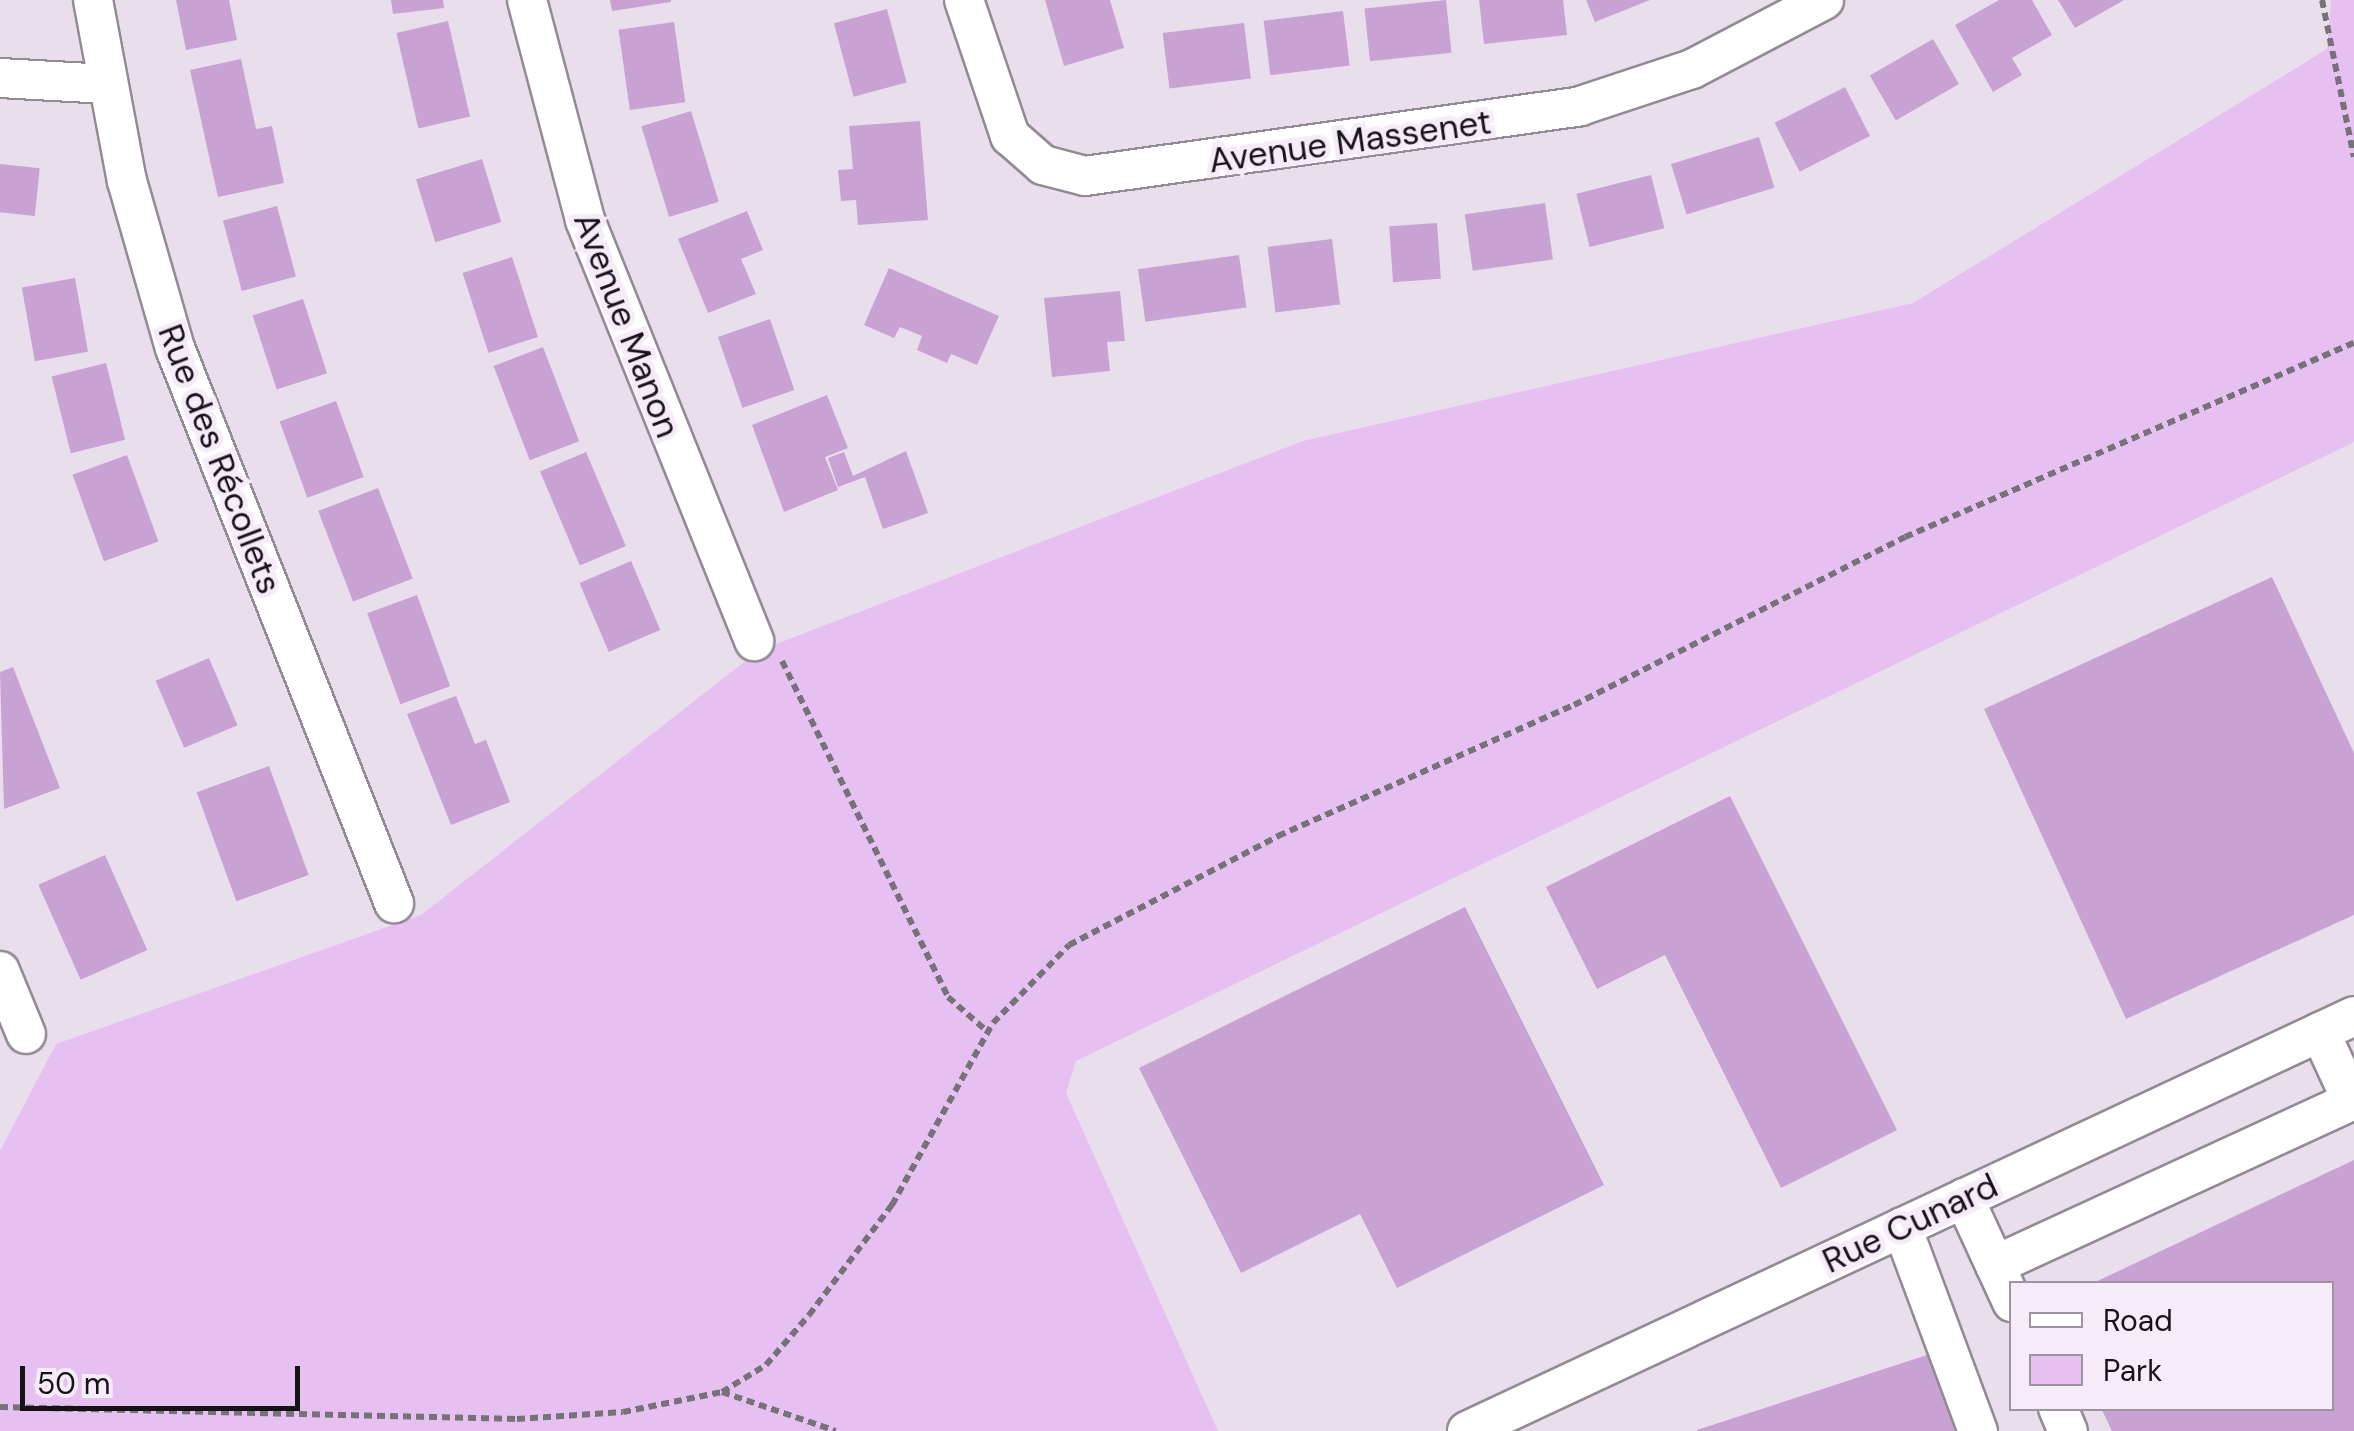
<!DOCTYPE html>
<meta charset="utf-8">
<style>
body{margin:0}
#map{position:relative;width:2354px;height:1431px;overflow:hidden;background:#e9dfec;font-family:"DM Sans",sans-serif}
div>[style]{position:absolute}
.green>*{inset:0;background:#e7c0f2}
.building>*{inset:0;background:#c9a2d4;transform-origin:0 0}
.path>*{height:6px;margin-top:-3px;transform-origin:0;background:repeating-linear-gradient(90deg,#777179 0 8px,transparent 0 13px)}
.roads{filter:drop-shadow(2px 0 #928a95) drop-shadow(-2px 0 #928a95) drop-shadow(0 2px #928a95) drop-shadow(0 -2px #928a95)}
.minor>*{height:38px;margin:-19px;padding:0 19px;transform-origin:19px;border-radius:19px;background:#fff}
span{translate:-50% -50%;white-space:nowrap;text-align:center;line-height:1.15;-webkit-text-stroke:10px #f6ecf9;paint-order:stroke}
.street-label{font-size:35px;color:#161317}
.legend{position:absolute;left:2009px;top:1281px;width:325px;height:130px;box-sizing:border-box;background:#f6ecf9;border:2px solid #9c959f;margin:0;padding:12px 18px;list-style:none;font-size:30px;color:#161317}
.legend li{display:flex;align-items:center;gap:20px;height:50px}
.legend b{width:50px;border:2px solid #9c959f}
.scale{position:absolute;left:20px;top:1366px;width:280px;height:45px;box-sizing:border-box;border:5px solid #161317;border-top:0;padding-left:12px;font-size:30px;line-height:35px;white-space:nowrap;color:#161317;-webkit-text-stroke:8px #f6ecf9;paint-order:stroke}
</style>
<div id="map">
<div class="green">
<div style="clip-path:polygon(2331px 0,2354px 0,2354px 442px,1076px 1061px,1066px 1093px,1218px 1431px,0 1431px,0 1151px,56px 1044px,421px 915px,758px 651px,1303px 441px,1913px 303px,2327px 49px)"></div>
</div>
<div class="building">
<div style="clip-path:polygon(176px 0,229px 0,237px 40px,186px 50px)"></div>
<div style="clip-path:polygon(391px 0,443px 0,444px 8px,393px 14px)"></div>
<div style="clip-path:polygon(610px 0,671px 0,671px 2px,612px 11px)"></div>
<div style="clip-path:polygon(1045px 0,1110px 0,1124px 48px,1064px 66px)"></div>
<div style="left:1446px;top:0;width:53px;height:82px;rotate:84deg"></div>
<div style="clip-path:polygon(1479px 0,1563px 0,1567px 35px,1484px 44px)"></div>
<div style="clip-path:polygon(1586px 0,1650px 0,1595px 22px)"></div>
<div style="clip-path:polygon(1999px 0,2032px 0,2052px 35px,2012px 58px,2022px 75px,1993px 92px,1955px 25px)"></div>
<div style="clip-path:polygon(2058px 0,2124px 0,2075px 28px)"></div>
<div style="left:887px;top:9px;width:76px;height:55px;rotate:75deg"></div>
<div style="left:1343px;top:11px;width:55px;height:80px;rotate:83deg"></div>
<div style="left:448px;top:21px;width:98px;height:53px;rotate:77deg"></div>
<div style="left:674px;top:22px;width:81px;height:56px;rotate:82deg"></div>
<div style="left:1244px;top:23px;width:56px;height:82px;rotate:83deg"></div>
<div style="left:1933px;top:39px;width:52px;height:73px;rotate:60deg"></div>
<div style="clip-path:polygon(241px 59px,256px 129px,272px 126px,284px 183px,218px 197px,190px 70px)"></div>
<div style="left:1845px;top:87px;width:55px;height:79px;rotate:63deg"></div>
<div style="left:691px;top:111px;width:95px;height:52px;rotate:73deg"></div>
<div style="clip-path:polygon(920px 121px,928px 220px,858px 225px,856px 200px,841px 201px,838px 170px,853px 169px,849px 126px)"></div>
<div style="left:1759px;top:137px;width:53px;height:92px;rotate:73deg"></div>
<div style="left:482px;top:159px;width:66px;height:69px;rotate:73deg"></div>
<div style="left:0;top:164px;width:40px;height:48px;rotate:6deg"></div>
<div style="left:1651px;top:175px;width:55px;height:77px;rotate:76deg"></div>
<div style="left:1545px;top:203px;width:57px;height:81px;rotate:82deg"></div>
<div style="left:277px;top:206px;width:73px;height:56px;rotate:75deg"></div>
<div style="clip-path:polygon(747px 211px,763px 250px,741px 259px,756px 294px,708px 313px,678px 239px)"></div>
<div style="left:1437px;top:223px;width:56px;height:48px;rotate:86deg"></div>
<div style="left:1332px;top:239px;width:66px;height:65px;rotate:83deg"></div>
<div style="left:1239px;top:255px;width:53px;height:102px;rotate:82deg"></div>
<div style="left:512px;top:257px;width:84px;height:52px;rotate:72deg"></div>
<div style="clip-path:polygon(889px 268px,999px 316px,977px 365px,951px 354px,947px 363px,917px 350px,922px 336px,900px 327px,894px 338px,864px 325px)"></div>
<div style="left:75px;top:278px;width:75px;height:54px;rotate:80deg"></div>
<div style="clip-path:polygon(1120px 291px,1125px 341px,1107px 342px,1110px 371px,1052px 377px,1044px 298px)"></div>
<div style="left:303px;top:299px;width:78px;height:53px;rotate:72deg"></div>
<div style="left:770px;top:319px;width:75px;height:55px;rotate:71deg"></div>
<div style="left:543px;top:347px;width:101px;height:53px;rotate:69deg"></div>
<div style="left:106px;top:363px;width:79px;height:56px;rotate:76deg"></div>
<div style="clip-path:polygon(827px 395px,848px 448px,825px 457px,838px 490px,784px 512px,752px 425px)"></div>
<div style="left:336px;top:401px;width:81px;height:60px;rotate:70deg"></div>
<div style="clip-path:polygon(906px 451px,928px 513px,883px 529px,865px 477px,838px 487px,828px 458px,844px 452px,853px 476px)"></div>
<div style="left:586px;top:452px;width:102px;height:50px;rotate:67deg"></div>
<div style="left:127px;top:455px;width:92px;height:58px;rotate:70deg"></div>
<div style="left:378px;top:488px;width:97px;height:64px;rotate:69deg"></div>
<div style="left:631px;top:561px;width:75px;height:56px;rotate:67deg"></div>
<div style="clip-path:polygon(2272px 577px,2354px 753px,2354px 915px,2126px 1019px,1984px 709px)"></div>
<div style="left:417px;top:595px;width:97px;height:53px;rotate:70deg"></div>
<div style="left:209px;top:658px;width:73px;height:58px;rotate:67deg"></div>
<div style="clip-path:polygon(13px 667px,60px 788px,4px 809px,0 672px)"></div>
<div style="clip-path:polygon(456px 696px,475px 744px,486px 740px,510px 802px,451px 825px,407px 714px)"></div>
<div style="left:269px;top:766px;width:116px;height:77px;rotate:70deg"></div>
<div style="clip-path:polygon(1730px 796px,1897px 1130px,1781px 1188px,1665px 955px,1597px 989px,1546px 887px)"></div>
<div style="left:105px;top:855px;width:104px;height:73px;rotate:66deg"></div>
<div style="clip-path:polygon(1465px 907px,1604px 1185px,1397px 1288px,1360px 1214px,1241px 1273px,1139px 1068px)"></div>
<div style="clip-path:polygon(2354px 1160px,2354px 1431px,2112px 1431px,2101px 1408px,2332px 1408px,2332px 1284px,2091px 1284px)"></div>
<div style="clip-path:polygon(1933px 1353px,1959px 1431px,1697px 1431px,1697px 1430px)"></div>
</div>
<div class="path">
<div style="left:2322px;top:0;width:160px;rotate:78.5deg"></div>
<div style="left:782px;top:661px;width:375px;rotate:63.7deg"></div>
<div style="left:948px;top:997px;width:53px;rotate:41.2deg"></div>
<div style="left:722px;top:1392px;width:120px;rotate:18.9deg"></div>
<div style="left:0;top:1407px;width:517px;rotate:1.33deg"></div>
<div style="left:517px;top:1419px;width:106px;rotate:-3.8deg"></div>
<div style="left:623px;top:1412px;width:101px;rotate:-11.4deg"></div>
<div style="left:722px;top:1392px;width:52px;rotate:-31.5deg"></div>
<div style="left:766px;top:1365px;width:66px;rotate:-49.3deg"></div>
<div style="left:809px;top:1315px;width:138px;rotate:-53deg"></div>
<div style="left:892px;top:1205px;width:208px;rotate:-61deg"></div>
<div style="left:993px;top:1023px;width:109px;rotate:-45.7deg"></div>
<div style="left:1069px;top:945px;width:236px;rotate:-27.5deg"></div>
<div style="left:1278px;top:836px;width:324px;rotate:-23.9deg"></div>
<div style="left:1574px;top:705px;width:371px;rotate:-26.9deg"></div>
<div style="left:1905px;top:537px;width:489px;rotate:-23.4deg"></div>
</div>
<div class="roads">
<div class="minor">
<div style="left:93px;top:0;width:184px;rotate:79.4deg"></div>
<div style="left:127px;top:181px;width:174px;rotate:74deg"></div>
<div style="left:175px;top:348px;width:597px;rotate:68.47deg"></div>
<div style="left:527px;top:0;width:228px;rotate:75.2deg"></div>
<div style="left:585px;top:220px;width:454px;rotate:68.1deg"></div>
<div style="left:964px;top:0;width:144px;rotate:71.3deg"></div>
<div style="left:1010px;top:136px;width:44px;rotate:41.3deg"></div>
<div style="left:1043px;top:165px;width:43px;rotate:14.7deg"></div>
<div style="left:1085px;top:176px;width:500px;rotate:-8deg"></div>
<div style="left:1580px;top:106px;width:118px;rotate:-18.3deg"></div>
<div style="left:1692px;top:69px;width:149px;rotate:-27.6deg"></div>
<div style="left:0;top:78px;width:106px;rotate:3.2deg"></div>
<div style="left:0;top:971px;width:68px;rotate:67.6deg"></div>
<div style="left:2320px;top:1032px;width:76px;rotate:65.1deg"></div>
<div style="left:1964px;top:1198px;width:74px;rotate:65.2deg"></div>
<div style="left:1995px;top:1265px;width:395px;rotate:-24.7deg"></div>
<div style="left:1902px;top:1227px;width:218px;rotate:69.6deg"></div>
<div style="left:1995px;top:1265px;width:41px;rotate:65.3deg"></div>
<div style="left:2058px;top:1408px;width:25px;rotate:67deg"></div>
<div style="left:1467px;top:1431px;width:979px;rotate:-25.07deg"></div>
</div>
</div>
<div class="street-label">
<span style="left:1350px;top:141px;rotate:-8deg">Avenue Massenet</span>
<span style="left:627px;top:325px;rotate:69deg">Avenue Manon</span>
<span style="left:220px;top:459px;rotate:69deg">Rue des Récollets</span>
<span style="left:1910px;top:1223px;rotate:-25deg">Rue Cunard</span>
</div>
<ul class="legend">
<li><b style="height:12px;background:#fff"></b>Road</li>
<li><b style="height:28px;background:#e7c0f2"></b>Park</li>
</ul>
<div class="scale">50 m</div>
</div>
